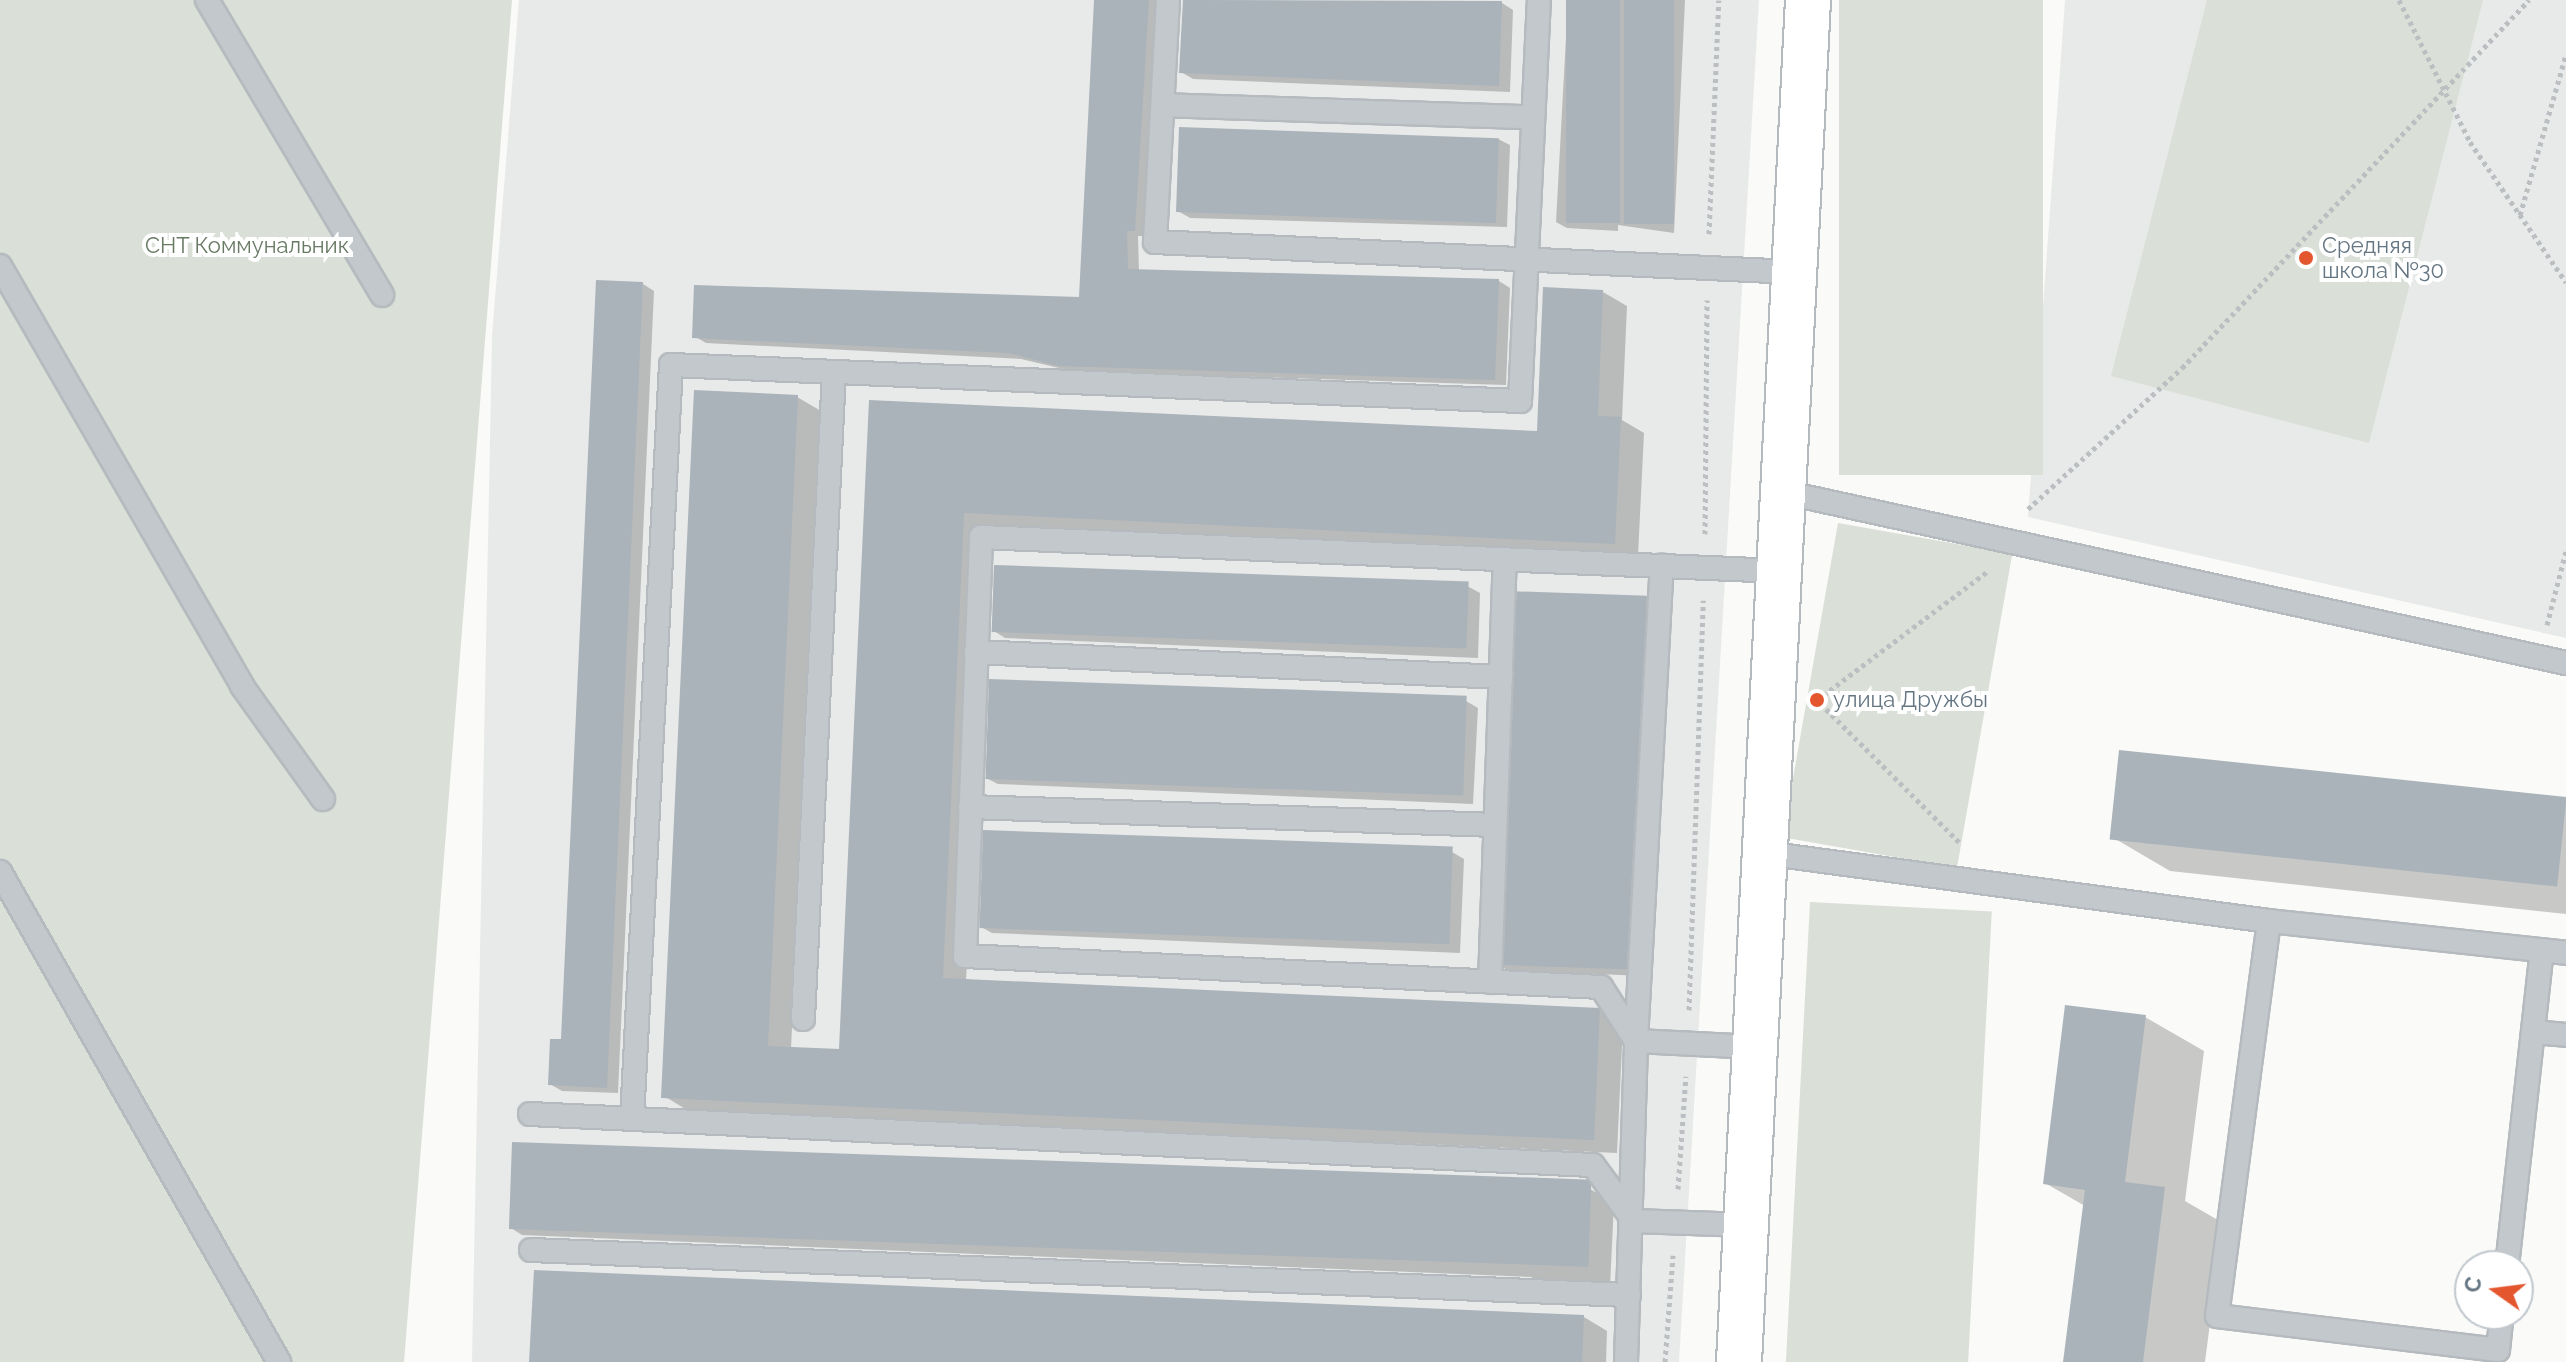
<!DOCTYPE html>
<meta charset="utf-8">
<style>
body{margin:0}
#map{position:relative;width:2566px;height:1362px;overflow:hidden;background:#fafaf8;font-family:Raleway,sans-serif}
div>[style]{position:absolute}
.built>*{inset:0;background:#e8e9e9}
.green>*{inset:0;background:#dadfd7;transform-origin:0 0}
.shadow>*{inset:0;background:#0003}
.building>*{inset:0;background:#aab3b9;transform-origin:0 0}
.path>*{height:5px;margin-top:-2.5px;transform-origin:0;background:repeating-linear-gradient(90deg,#bbbfc2 0 4px,transparent 0 8px)}
.roads{filter:drop-shadow(2px 0 #b5babe) drop-shadow(-2px 0 #b5babe) drop-shadow(0 2px #b5babe) drop-shadow(0 -2px #b5babe)}
.lane>*{height:22px;margin:-11px;padding:0 11px;transform-origin:11px;border-radius:11px;background:#c3c8cc}
.primary>*{height:44px;margin:-22px;padding:0 22px;transform-origin:22px;border-radius:22px;background:#fff}
.dots>*{width:22px;height:22px;translate:-50% -50%;box-sizing:border-box;border:4px solid #fff;border-radius:50%}
span{translate:-50% -50%;white-space:nowrap;text-align:center;line-height:1.15;-webkit-text-stroke:8px #fff;paint-order:stroke}
.poi-label{font-size:22px;color:#657683}
.left{translate:0 -50%;text-align:left}
.park-label{font-size:22px;color:#687a64}
.north{position:absolute;left:2454px;top:1250px;width:80px;height:80px;box-sizing:border-box;background:#fff;border:2px solid #c1c8cd;border-radius:50%;rotate:284deg;font-size:22px;font-weight:700;line-height:32px;text-align:center;color:#657683}
.north::after{content:'';display:block;margin:auto;width:28px;height:36px;background:#e4572e;clip-path:polygon(50% 0,100% 100%,50% 72%,0 100%)}
</style>
<div id="map">
<div class="built">
<div style="clip-path:polygon(519px 0,1759px 0,1679px 1362px,472px 1362px,492px 336px)"></div>
<div style="clip-path:polygon(2065px 0,2566px 0,2566px 638px,2028px 517px)"></div>
</div>
<div class="green">
<div style="clip-path:polygon(0 0,512px 0,404px 1362px,0 1362px)"></div>
<div style="left:1839px;top:0;width:204px;height:475px"></div>
<div style="clip-path:polygon(2207px 0,2483px 0,2369px 443px,2111px 376px)"></div>
<div style="left:1838px;top:523px;width:177px;height:319px;rotate:10deg"></div>
<div style="left:1810px;top:902px;width:182px;height:461px;rotate:3deg"></div>
</div>
<div class="shadow">
<div style="clip-path:polygon(1096px 0,1161px 0,1146px 236px,1138px 236px,1139px 272px,1499px 281px,1510px 288px,1506px 385px,1072px 371px,1021px 359px,706px 343px,694px 336px,1080px 299px)"></div>
<div style="clip-path:polygon(1185px 0,1502px 3px,1513px 10px,1510px 92px,1193px 79px,1181px 72px)"></div>
<div style="clip-path:polygon(1568px 0,1685px 0,1674px 233px,1618px 225px,1618px 231px,1567px 228px,1556px 222px)"></div>
<div style="clip-path:polygon(1498px 139px,1510px 145px,1507px 227px,1190px 218px,1178px 211px)"></div>
<div style="clip-path:polygon(643px 284px,654px 291px,618px 1093px,562px 1091px,550px 1084px,563px 1041px)"></div>
<div style="clip-path:polygon(1603px 292px,1627px 306px,1622px 420px,1644px 433px,1638px 556px,988px 526px,966px 981px,1599px 1010px,1623px 1024px,1617px 1153px,687px 1110px,664px 1096px,797px 397px,821px 411px,791px 1049px,841px 1052px,871px 403px,1539px 434px)"></div>
<div style="clip-path:polygon(1469px 587px,1480px 593px,1478px 658px,1005px 638px,994px 631px)"></div>
<div style="clip-path:polygon(1646px 597px,1658px 604px,1643px 976px,1507px 970px,1496px 963px)"></div>
<div style="clip-path:polygon(1466px 701px,1478px 708px,1473px 804px,998px 784px,986px 778px)"></div>
<div style="clip-path:polygon(2566px 800px,2566px 914px,2170px 871px,2112px 837px)"></div>
<div style="clip-path:polygon(1452px 852px,1464px 859px,1460px 953px,992px 933px,981px 927px)"></div>
<div style="clip-path:polygon(2145px 1017px,2204px 1051px,2185px 1201px,2223px 1223px,2205px 1362px,2065px 1362px,2085px 1206px,2045px 1183px)"></div>
<div style="clip-path:polygon(1590px 1189px,1614px 1203px,1610px 1287px,1543px 1284px,1531px 1277px,522px 1235px,511px 1228px)"></div>
<div style="clip-path:polygon(1584px 1317px,1607px 1331px,1606px 1362px,531px 1362px)"></div>
</div>
<div class="building">
<div style="clip-path:polygon(1094px 0,1149px 0,1135px 231px,1127px 231px,1128px 269px,1499px 279px,1495px 380px,1059px 366px,1008px 353px,692px 338px,694px 285px,1079px 297px)"></div>
<div style="clip-path:polygon(1183px 0,1502px 1px,1499px 86px,1179px 73px)"></div>
<div style="left:1566px;top:0;width:54px;height:223px"></div>
<div style="left:1624px;top:0;width:50px;height:224px"></div>
<div style="left:1179px;top:127px;width:320px;height:85px;rotate:2deg"></div>
<div style="clip-path:polygon(596px 280px,643px 282px,607px 1088px,548px 1085px,550px 1039px,561px 1039px)"></div>
<div style="clip-path:polygon(1543px 287px,1603px 290px,1598px 416px,1621px 417px,1615px 544px,964px 513px,943px 978px,1600px 1008px,1594px 1140px,661px 1098px,694px 390px,798px 395px,768px 1046px,839px 1049px,869px 400px,1537px 431px)"></div>
<div style="left:994px;top:565px;width:475px;height:67px;rotate:2deg"></div>
<div style="left:1508px;top:591px;width:139px;height:374px;rotate:2deg"></div>
<div style="left:989px;top:679px;width:478px;height:100px;rotate:2deg"></div>
<div style="left:2119px;top:750px;width:450px;height:90px;rotate:6deg"></div>
<div style="left:983px;top:830px;width:470px;height:98px;rotate:2deg"></div>
<div style="clip-path:polygon(2065px 1005px,2146px 1015px,2125px 1182px,2165px 1187px,2143px 1362px,2063px 1362px,2085px 1190px,2043px 1184px)"></div>
<div style="left:512px;top:1142px;width:1080px;height:87px;rotate:2deg"></div>
<div style="clip-path:polygon(534px 1270px,1584px 1315px,1582px 1362px,529px 1362px)"></div>
</div>
<div class="path">
<div style="left:2399px;top:0;width:159px;rotate:63.4deg"></div>
<div style="left:2470px;top:142px;width:170px;rotate:55.6deg"></div>
<div style="left:2520px;top:215px;width:166px;rotate:-74deg"></div>
<div style="left:1709px;top:234px;width:234px;rotate:-87.6deg"></div>
<div style="left:2028px;top:509px;width:209px;rotate:-42.5deg"></div>
<div style="left:2182px;top:368px;width:506px;rotate:-46.68deg"></div>
<div style="left:1705px;top:534px;width:234px;rotate:-89.5deg"></div>
<div style="left:2547px;top:625px;width:76px;rotate:-75.6deg"></div>
<div style="left:1959px;top:842px;width:201px;rotate:-135deg"></div>
<div style="left:1817px;top:700px;width:213px;rotate:-37deg"></div>
<div style="left:1689px;top:1010px;width:410px;rotate:-88deg"></div>
<div style="left:1678px;top:1189px;width:113px;rotate:-86deg"></div>
<div style="left:1665px;top:1362px;width:107px;rotate:-85.7deg"></div>
</div>
<div class="roads">
<div class="lane">
<div style="left:207px;top:0;width:343px;rotate:59.3deg"></div>
<div style="left:1168px;top:0;width:242px;rotate:93.1deg"></div>
<div style="left:1155px;top:242px;width:640px;rotate:2.69deg"></div>
<div style="left:1163px;top:105px;width:370px;rotate:1.9deg"></div>
<div style="left:0;top:266px;width:485px;rotate:60deg"></div>
<div style="left:242px;top:686px;width:139px;rotate:54.4deg"></div>
<div style="left:1783px;top:492px;width:801px;rotate:12.32deg"></div>
<div style="left:976px;top:652px;width:526px;rotate:2.73deg"></div>
<div style="left:970px;top:807px;width:525px;rotate:1.96deg"></div>
<div style="left:1764px;top:853px;width:510px;rotate:7.67deg"></div>
<div style="left:2269px;top:921px;width:299px;rotate:6.1deg"></div>
<div style="left:0;top:872px;width:564px;rotate:60.34deg"></div>
<div style="left:2269px;top:921px;width:398px;rotate:97.5deg"></div>
<div style="left:2217px;top:1316px;width:283px;rotate:6.9deg"></div>
<div style="left:2498px;top:1350px;width:36px;rotate:-84deg"></div>
<div style="left:1490px;top:982px;width:422px;rotate:-88deg"></div>
<div style="left:803px;top:1019px;width:648px;rotate:-87.26deg"></div>
<div style="left:2533px;top:1032px;width:33px;rotate:5deg"></div>
<div style="left:1755px;top:1047px;width:119px;rotate:-177.1deg"></div>
<div style="left:1636px;top:1041px;width:64px;rotate:-122.9deg"></div>
<div style="left:1601px;top:987px;width:637px;rotate:-177.21deg"></div>
<div style="left:965px;top:956px;width:419px;rotate:-87.8deg"></div>
<div style="left:981px;top:537px;width:798px;rotate:2.44deg"></div>
<div style="left:530px;top:1114px;width:1064px;rotate:2.75deg"></div>
<div style="left:1593px;top:1165px;width:69px;rotate:53.8deg"></div>
<div style="left:1634px;top:1221px;width:112px;rotate:2deg"></div>
<div style="left:632px;top:1119px;width:755px;rotate:-87.04deg"></div>
<div style="left:671px;top:365px;width:850px;rotate:2.43deg"></div>
<div style="left:1520px;top:401px;width:401px;rotate:-87.3deg"></div>
<div style="left:531px;top:1250px;width:1099px;rotate:2.35deg"></div>
<div style="left:2507px;top:1266px;width:318px;rotate:-83.7deg"></div>
<div style="left:1626px;top:1362px;width:321px;rotate:-88.2deg"></div>
<div style="left:1636px;top:1041px;width:476px;rotate:-86.9deg"></div>
</div>
<div class="primary">
<div style="left:1739px;top:1362px;width:1364px;rotate:-87.1deg"></div>
</div>
</div>
<div class="dots">
<div style="left:2306px;top:258px;background:#e4572e"></div>
<div style="left:1817px;top:700px;background:#e4572e"></div>
</div>
<div class="poi-label">
<span class="left" style="left:2322px;top:258px">Средняя<br>школа №30</span>
<span class="left" style="left:1833px;top:700px">улица Дружбы</span>
</div>
<div class="park-label">
<span style="left:247px;top:246px">СНТ Коммунальник</span>
</div>
<div class="north">С</div>
</div>
